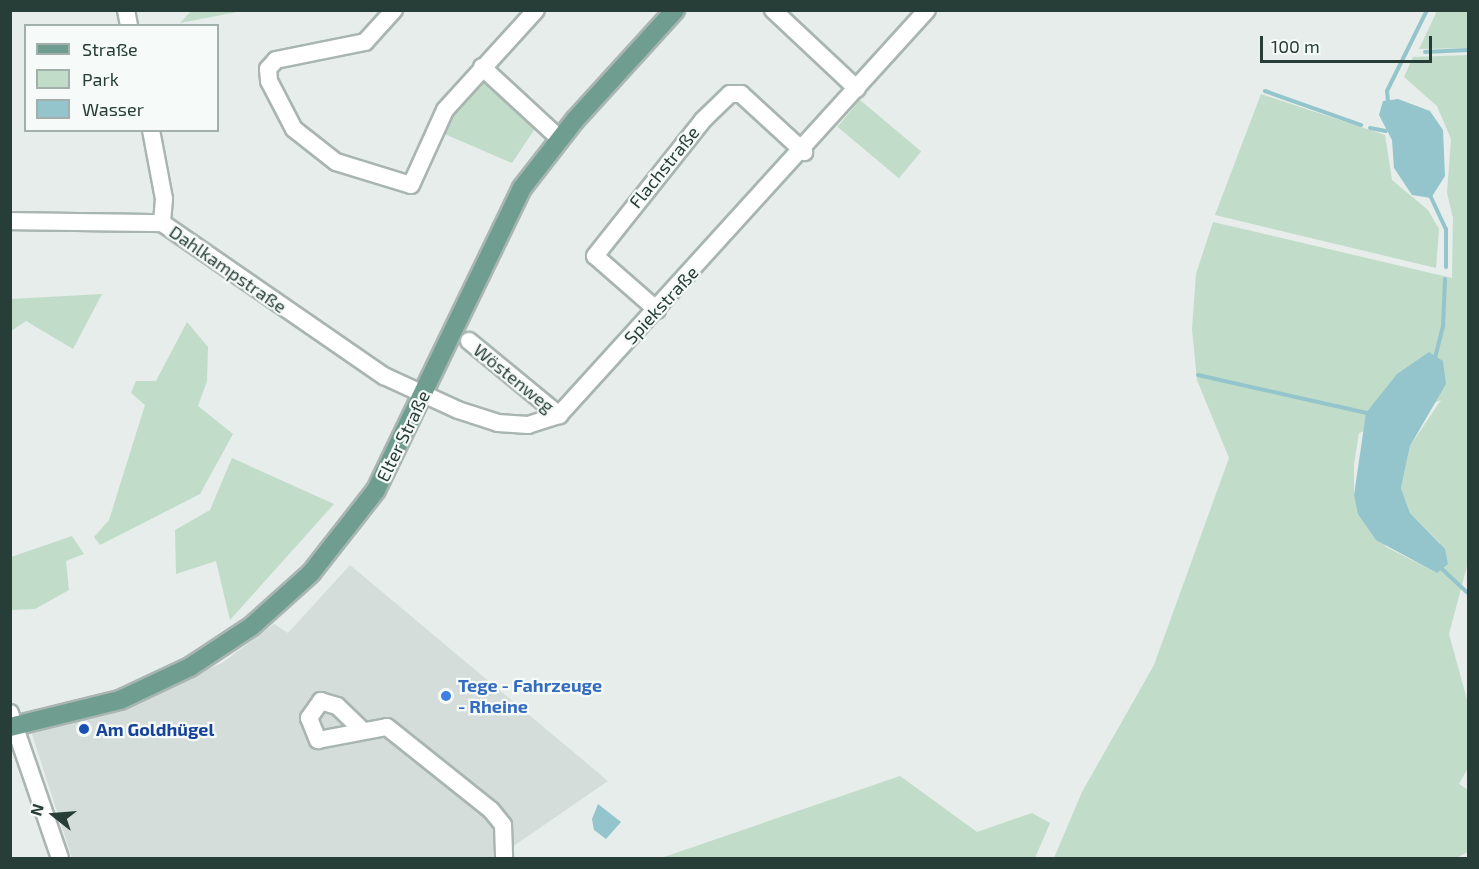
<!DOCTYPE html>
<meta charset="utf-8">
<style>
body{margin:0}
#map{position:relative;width:1479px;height:869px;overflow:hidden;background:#e6edea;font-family:"Exo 2",sans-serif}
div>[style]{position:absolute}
.built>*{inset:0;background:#d4ddd9}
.green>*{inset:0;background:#c1dcc8;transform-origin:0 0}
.water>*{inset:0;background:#94c5cc}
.stream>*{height:4px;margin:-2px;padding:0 2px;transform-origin:2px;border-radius:2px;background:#94c5cc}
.roads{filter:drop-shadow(2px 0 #a9b5b1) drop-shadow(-2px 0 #a9b5b1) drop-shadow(0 2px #a9b5b1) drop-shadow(0 -2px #a9b5b1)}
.minor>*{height:16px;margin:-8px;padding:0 8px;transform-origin:8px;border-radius:8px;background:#fff}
.major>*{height:18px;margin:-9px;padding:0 9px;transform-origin:9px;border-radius:9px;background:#6f9e91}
.dots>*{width:16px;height:16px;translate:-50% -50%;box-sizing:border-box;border:3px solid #f6faf8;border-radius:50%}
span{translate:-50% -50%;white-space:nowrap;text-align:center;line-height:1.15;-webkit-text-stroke:4.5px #f6faf8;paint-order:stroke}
.street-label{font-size:18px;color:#263e37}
.shop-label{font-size:18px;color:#366cbe;font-weight:700}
.left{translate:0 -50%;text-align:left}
.transit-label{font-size:18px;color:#164399;font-weight:700}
.frame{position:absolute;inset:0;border:12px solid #263e37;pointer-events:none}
.legend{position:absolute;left:24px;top:24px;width:195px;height:108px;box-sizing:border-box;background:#f6faf8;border:2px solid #a3afab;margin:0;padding:8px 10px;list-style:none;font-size:18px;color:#263e37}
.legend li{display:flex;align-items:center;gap:12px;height:30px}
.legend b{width:30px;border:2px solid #a3afab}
.north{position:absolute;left:24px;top:785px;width:60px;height:60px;-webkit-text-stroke:4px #f6faf8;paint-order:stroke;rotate:287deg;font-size:16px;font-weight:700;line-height:24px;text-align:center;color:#263e37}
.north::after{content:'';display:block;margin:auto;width:21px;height:27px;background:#263e37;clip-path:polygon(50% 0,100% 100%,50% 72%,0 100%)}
.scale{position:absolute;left:1260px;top:36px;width:172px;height:27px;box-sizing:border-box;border:3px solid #263e37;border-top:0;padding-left:8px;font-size:18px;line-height:21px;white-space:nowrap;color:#263e37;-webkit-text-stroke:4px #f6faf8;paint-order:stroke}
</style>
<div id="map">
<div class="built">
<div style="clip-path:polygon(350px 565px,608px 781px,496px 858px,72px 858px,31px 731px,124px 704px,222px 663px,274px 624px,288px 633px)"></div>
</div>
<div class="green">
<div style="clip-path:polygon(192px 10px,242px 10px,242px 11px,180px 23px)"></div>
<div style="clip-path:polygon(1437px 11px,1468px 11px,1468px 48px,1419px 49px)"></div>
<div style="clip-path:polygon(evenodd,1468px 55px,1468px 562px,1449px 634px,1468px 703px,1468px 768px,1459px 784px,1468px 790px,1468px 852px,1456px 858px,1054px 858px,1082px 792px,1154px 665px,1229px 458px,1197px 380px,1192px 329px,1196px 274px,1213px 222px,1452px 278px,1453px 218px,1447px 193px,1451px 139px,1437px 106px,1404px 77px,1413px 57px,1468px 55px,1441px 400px,1410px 446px,1401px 488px,1410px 513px,1440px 543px,1437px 573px,1386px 547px,1354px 495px,1354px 464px,1359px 433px,1441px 400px)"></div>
<div style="clip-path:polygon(485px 83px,536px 127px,512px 163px,440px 132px,475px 85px)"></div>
<div style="clip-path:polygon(1261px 94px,1385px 135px,1392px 180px,1428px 210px,1439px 229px,1436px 268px,1215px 215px)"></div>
<div style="left:860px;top:100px;width:80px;height:35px;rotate:40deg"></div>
<div style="clip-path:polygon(102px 294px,73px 349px,26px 321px,11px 331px,11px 299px)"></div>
<div style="clip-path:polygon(187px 322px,208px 347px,207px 381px,198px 406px,233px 434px,200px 494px,100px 545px,94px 537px,109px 520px,145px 405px,131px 393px,136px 381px,156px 381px)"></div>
<div style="clip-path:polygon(232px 458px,334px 504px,230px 620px,216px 561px,176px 574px,175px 530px,210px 510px)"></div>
<div style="clip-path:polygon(72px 536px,84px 554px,66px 561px,69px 590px,35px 609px,11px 610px,11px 557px)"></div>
<div style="clip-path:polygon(900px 776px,977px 832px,1032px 813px,1050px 823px,1035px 858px,661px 858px)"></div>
</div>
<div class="water">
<div style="clip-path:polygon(1398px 99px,1430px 111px,1443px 130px,1445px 176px,1431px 198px,1412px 195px,1394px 168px,1392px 140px,1379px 115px,1383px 101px)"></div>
<div style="clip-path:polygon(1429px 352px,1443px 361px,1446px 384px,1410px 446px,1401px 488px,1410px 513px,1445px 549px,1448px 564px,1437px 573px,1376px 540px,1358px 514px,1354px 495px,1366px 413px,1397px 374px)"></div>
<div style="clip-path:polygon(598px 804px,621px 822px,606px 839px,594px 830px,592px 819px)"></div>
</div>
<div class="stream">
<div style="left:1425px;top:52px;width:43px;rotate:-2.7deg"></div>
<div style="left:1265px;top:91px;width:102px;rotate:19.5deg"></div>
<div style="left:1388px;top:102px;width:11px;rotate:-95deg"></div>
<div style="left:1387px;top:91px;width:90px;rotate:-63.7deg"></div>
<div style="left:1370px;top:128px;width:16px;rotate:11deg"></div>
<div style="left:1429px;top:193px;width:40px;rotate:65deg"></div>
<div style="left:1446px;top:229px;width:38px;rotate:90deg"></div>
<div style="left:1435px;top:358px;width:32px;rotate:-76deg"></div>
<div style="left:1443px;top:327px;width:48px;rotate:-87.6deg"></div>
<div style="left:1198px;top:375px;width:172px;rotate:12.7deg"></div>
<div style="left:1442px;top:569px;width:35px;rotate:43deg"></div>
</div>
<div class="roads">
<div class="minor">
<div style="left:126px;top:10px;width:16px;rotate:79deg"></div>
<div style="left:394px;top:10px;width:43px;rotate:132.2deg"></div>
<div style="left:365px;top:42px;width:91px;rotate:168.6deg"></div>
<div style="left:276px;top:60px;width:12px;rotate:132deg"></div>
<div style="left:268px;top:69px;width:12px;rotate:85deg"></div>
<div style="left:269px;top:81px;width:54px;rotate:62.5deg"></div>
<div style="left:294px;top:129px;width:53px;rotate:38.2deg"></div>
<div style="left:336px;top:162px;width:78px;rotate:17deg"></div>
<div style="left:411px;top:185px;width:82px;rotate:-65.6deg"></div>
<div style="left:445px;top:110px;width:135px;rotate:-47.7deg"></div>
<div style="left:773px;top:10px;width:115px;rotate:43.2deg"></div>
<div style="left:482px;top:67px;width:106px;rotate:42.7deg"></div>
<div style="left:151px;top:130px;width:70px;rotate:79.3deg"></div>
<div style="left:164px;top:199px;width:24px;rotate:95deg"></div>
<div style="left:10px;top:221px;width:152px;rotate:0.8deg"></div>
<div style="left:162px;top:223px;width:270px;rotate:34.6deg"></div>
<div style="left:384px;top:376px;width:81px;rotate:24.7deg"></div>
<div style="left:458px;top:410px;width:42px;rotate:18deg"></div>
<div style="left:498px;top:423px;width:30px;rotate:4deg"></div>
<div style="left:528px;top:425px;width:33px;rotate:-18deg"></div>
<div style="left:559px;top:415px;width:547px;rotate:-47.74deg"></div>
<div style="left:657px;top:310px;width:82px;rotate:-138.9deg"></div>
<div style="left:595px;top:256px;width:174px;rotate:-51.5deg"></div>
<div style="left:703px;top:120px;width:37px;rotate:-44deg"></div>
<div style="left:730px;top:94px;width:11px"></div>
<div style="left:741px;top:94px;width:86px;rotate:42.6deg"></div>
<div style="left:469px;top:341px;width:117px;rotate:39.4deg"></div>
<div style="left:10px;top:713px;width:153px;rotate:71deg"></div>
<div style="left:361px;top:729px;width:33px;rotate:-136deg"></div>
<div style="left:337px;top:706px;width:17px;rotate:-163deg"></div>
<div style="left:321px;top:701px;width:21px;rotate:125deg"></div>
<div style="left:309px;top:718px;width:24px;rotate:68deg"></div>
<div style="left:318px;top:740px;width:70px;rotate:-10.7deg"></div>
<div style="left:387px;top:727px;width:133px;rotate:38.6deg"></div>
<div style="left:491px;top:810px;width:19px;rotate:51deg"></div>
<div style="left:503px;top:825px;width:33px;rotate:88deg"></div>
</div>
<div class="major">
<div style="left:10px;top:727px;width:113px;rotate:-13.8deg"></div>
<div style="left:120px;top:700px;width:77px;rotate:-25.2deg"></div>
<div style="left:190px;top:667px;width:74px;rotate:-33.5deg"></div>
<div style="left:252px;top:626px;width:79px;rotate:-41.9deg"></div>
<div style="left:311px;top:573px;width:105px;rotate:-51.9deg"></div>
<div style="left:376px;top:490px;width:335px;rotate:-64.2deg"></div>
<div style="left:522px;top:188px;width:86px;rotate:-52.1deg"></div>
<div style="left:575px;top:120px;width:149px;rotate:-47.7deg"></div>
</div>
</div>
<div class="dots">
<div style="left:446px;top:696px;background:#3f7fe0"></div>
<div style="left:84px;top:729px;background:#1a4fb4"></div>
</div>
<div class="street-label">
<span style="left:664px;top:167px;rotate:-51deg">Flachstraße</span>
<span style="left:228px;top:269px;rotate:35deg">Dahlkampstraße</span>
<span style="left:661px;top:305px;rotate:-47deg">Spiekstraße</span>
<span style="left:514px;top:378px;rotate:39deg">Wöstenweg</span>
<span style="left:403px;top:436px;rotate:-64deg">Elter Straße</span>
</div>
<div class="shop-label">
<span class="left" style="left:458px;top:696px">Tege - Fahrzeuge<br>- Rheine</span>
</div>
<div class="transit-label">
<span class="left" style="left:96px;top:729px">Am Goldhügel</span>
</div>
<div class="frame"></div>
<ul class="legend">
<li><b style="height:8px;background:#6f9e91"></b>Straße</li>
<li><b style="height:16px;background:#c1dcc8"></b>Park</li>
<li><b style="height:16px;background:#94c5cc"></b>Wasser</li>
</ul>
<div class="north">N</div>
<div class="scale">100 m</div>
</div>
